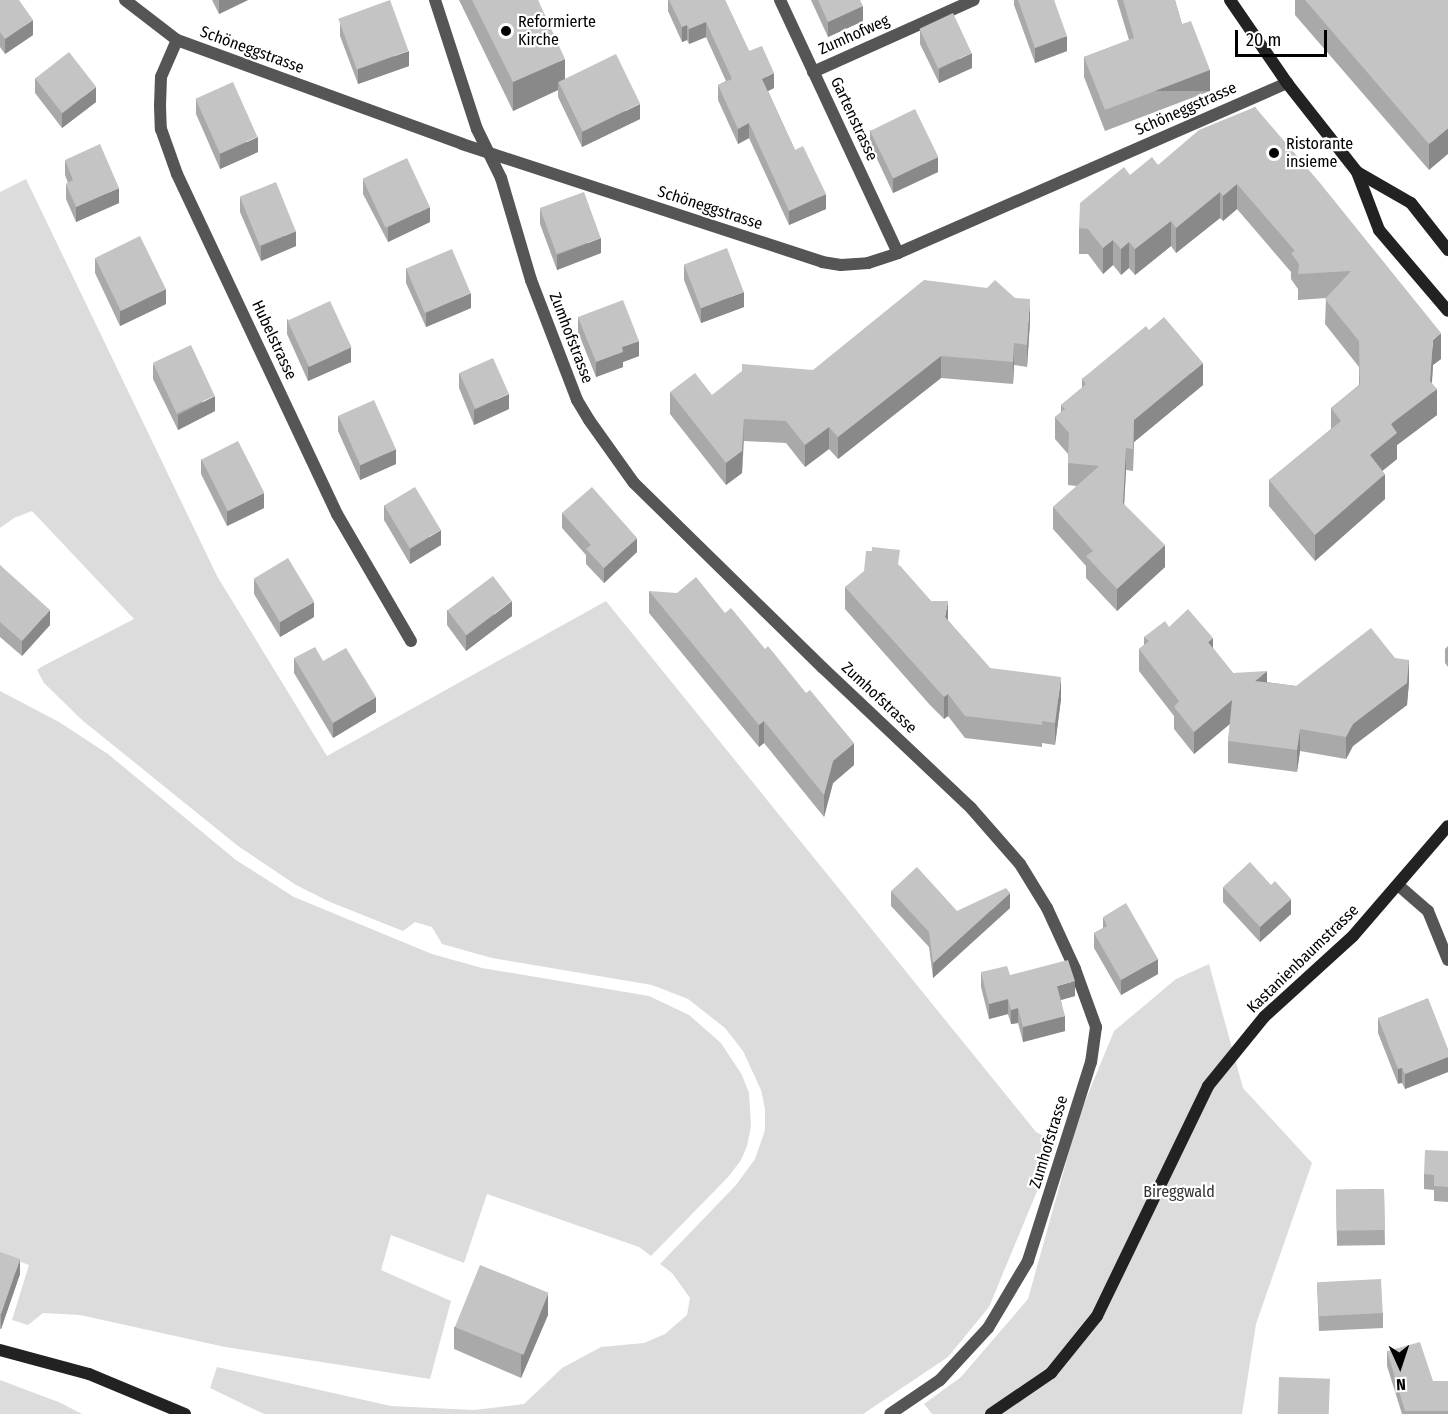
<!DOCTYPE html>
<meta charset="utf-8">
<style>
body{margin:0}
#map{position:relative;width:1448px;height:1414px;overflow:hidden;background:#fff;font-family:"Fira Sans Condensed",sans-serif}
div>[style]{position:absolute}
.green>*{inset:0;background:#dcdcdc}
.street>*{height:12px;margin:-6px;padding:0 6px;transform-origin:6px;border-radius:6px;background:#555}
.secondary>*{height:12px;margin:-6px;padding:0 6px;transform-origin:6px;border-radius:6px;background:#222}
.wall>*{inset:0;background:#a9a9a9;transform-origin:0 0}
.shaded-wall>*{inset:0;background:#898989;transform-origin:0 0}
.building>*{inset:0;background:#c4c4c4;transform-origin:0 0}
.dots>*{width:16px;height:16px;translate:-50% -50%;box-sizing:border-box;border:3px solid #fff;border-radius:50%}
span{translate:-50% -50%;white-space:nowrap;text-align:center;line-height:1.15;-webkit-text-stroke:4.5px #fff;paint-order:stroke}
.poi-label{font-size:16px;color:#000}
.left{translate:0 -50%;text-align:left}
.street-label{font-size:16px;color:#000}
.park-label{font-size:16px;color:#333}
.north{position:absolute;left:1370px;top:1336px;width:60px;height:60px;-webkit-text-stroke:4px #fff;paint-order:stroke;rotate:177deg;font-size:16px;font-weight:700;line-height:24px;text-align:center;color:#000}
.north::after{content:'';display:block;margin:auto;width:21px;height:27px;background:#000;clip-path:polygon(50% 0,100% 100%,50% 72%,0 100%)}
.scale{position:absolute;left:1235px;top:30px;width:92px;height:27px;box-sizing:border-box;border:3px solid #000;border-top:0;padding-left:8px;font-size:18px;line-height:21px;white-space:nowrap;color:#000;-webkit-text-stroke:4px #fff;paint-order:stroke}
</style>
<div id="map">
<div class="green">
<div style="clip-path:polygon(26px 179px,217px 576px,327px 756px,606px 601px,1036px 1132px,1057px 1143px,989px 1307px,948px 1357px,863px 1414px,264px 1414px,210px 1388px,217px 1367px,391px 1406px,474px 1410px,524px 1404px,562px 1368px,601px 1347px,644px 1343px,665px 1334px,687px 1315px,690px 1298px,672px 1273px,660px 1264px,736px 1185px,755px 1159px,765px 1130px,765px 1109px,761px 1090px,743px 1051px,725px 1028px,688px 999px,652px 985px,492px 958px,442px 944px,432px 927px,415px 922px,403px 931px,330px 902px,296px 885px,238px 846px,82px 720px,44px 683px,37px 670px,41px 667px,134px 619px,32px 511px,14px 518px,0 528px,0 192px)"></div>
<div style="clip-path:polygon(0 691px,59px 722px,108px 754px,236px 860px,294px 897px,432px 954px,482px 968px,649px 996px,689px 1015px,721px 1043px,742px 1075px,749px 1093px,751px 1126px,747px 1146px,741px 1160px,729px 1176px,651px 1256px,639px 1247px,487px 1194px,464px 1263px,391px 1235px,381px 1270px,451px 1301px,430px 1379px,225px 1347px,80px 1315px,43px 1313px,28px 1325px,12px 1320px,29px 1265px,0 1254px)"></div>
<div style="clip-path:polygon(1209px 964px,1243px 1088px,1312px 1163px,1256px 1324px,1242px 1414px,932px 1414px,924px 1404px,961px 1377px,1028px 1299px,1079px 1116px,1114px 1031px,1176px 979px)"></div>
<div style="clip-path:polygon(0 1380px,61px 1403px,82px 1414px,0 1414px)"></div>
</div>
<div class="street">
<div style="left:125px;top:0;width:66px;rotate:37.6deg"></div>
<div style="left:177px;top:40px;width:303px;rotate:20deg"></div>
<div style="left:462px;top:144px;width:379px;rotate:18.1deg"></div>
<div style="left:822px;top:262px;width:19px;rotate:9deg"></div>
<div style="left:841px;top:265px;width:27px;rotate:-4deg"></div>
<div style="left:868px;top:263px;width:32px;rotate:-18deg"></div>
<div style="left:898px;top:253px;width:425px;rotate:-23.6deg"></div>
<div style="left:435px;top:0;width:136px;rotate:72deg"></div>
<div style="left:477px;top:129px;width:55px;rotate:63.9deg"></div>
<div style="left:501px;top:178px;width:106px;rotate:73.6deg"></div>
<div style="left:531px;top:280px;width:129px;rotate:69deg"></div>
<div style="left:577px;top:400px;width:23px;rotate:59deg"></div>
<div style="left:589px;top:420px;width:77px;rotate:54.5deg"></div>
<div style="left:634px;top:483px;width:264px;rotate:44.4deg"></div>
<div style="left:823px;top:668px;width:204px;rotate:43.4deg"></div>
<div style="left:971px;top:808px;width:74px;rotate:48.8deg"></div>
<div style="left:1020px;top:864px;width:52px;rotate:58.5deg"></div>
<div style="left:1047px;top:908px;width:67px;rotate:65.3deg"></div>
<div style="left:1075px;top:969px;width:62px;rotate:70.1deg"></div>
<div style="left:1096px;top:1027px;width:35px;rotate:98deg"></div>
<div style="left:1091px;top:1062px;width:209px;rotate:107.6deg"></div>
<div style="left:1028px;top:1261px;width:78px;rotate:120.8deg"></div>
<div style="left:988px;top:1328px;width:71px;rotate:132.7deg"></div>
<div style="left:940px;top:1380px;width:60px;rotate:145.8deg"></div>
<div style="left:780px;top:0;width:279px;rotate:65deg"></div>
<div style="left:177px;top:40px;width:40px;rotate:113.4deg"></div>
<div style="left:161px;top:77px;width:29px;rotate:92deg"></div>
<div style="left:160px;top:106px;width:23px;rotate:88deg"></div>
<div style="left:161px;top:129px;width:48px;rotate:70.4deg"></div>
<div style="left:177px;top:174px;width:376px;rotate:64.8deg"></div>
<div style="left:337px;top:514px;width:147px;rotate:59.8deg"></div>
<div style="left:813px;top:72px;width:176px;rotate:-24.1deg"></div>
<div style="left:1398px;top:885px;width:40px;rotate:41deg"></div>
<div style="left:1428px;top:911px;width:53px;rotate:67.8deg"></div>
</div>
<div class="secondary">
<div style="left:1230px;top:0;width:101px;rotate:55.5deg"></div>
<div style="left:1287px;top:83px;width:113px;rotate:51.8deg"></div>
<div style="left:1357px;top:172px;width:62px;rotate:69.2deg"></div>
<div style="left:1379px;top:230px;width:106px;rotate:49.6deg"></div>
<div style="left:1357px;top:172px;width:62px;rotate:29.9deg"></div>
<div style="left:1411px;top:203px;width:60px;rotate:51.8deg"></div>
<div style="left:0;top:1350px;width:92px;rotate:15.1deg"></div>
<div style="left:89px;top:1374px;width:104px;rotate:22.6deg"></div>
<div style="left:991px;top:1414px;width:73px;rotate:-34.3deg"></div>
<div style="left:1051px;top:1373px;width:73px;rotate:-51.1deg"></div>
<div style="left:1097px;top:1316px;width:255px;rotate:-64.2deg"></div>
<div style="left:1208px;top:1086px;width:89px;rotate:-50.9deg"></div>
<div style="left:1264px;top:1017px;width:120px;rotate:-42.3deg"></div>
<div style="left:1353px;top:936px;width:145px;rotate:-49.2deg"></div>
</div>
<div class="wall">
<div style="clip-path:polygon(0 0,33px 35px,5px 54px,0 47px)"></div>
<div style="clip-path:polygon(212px 0,248px 0,219px 14px)"></div>
<div style="clip-path:polygon(459px 0,538px 0,565px 79px,640px 119px,582px 147px,558px 97px,558px 90px,513px 111px)"></div>
<div style="clip-path:polygon(668px 0,725px 0,749px 51px,774px 88px,768px 91px,795px 150px,826px 209px,789px 225px,749px 138px,738px 144px,718px 100px,718px 85px,726px 81px,706px 37px,689px 44px,687px 40px,682px 42px,668px 11px)"></div>
<div style="clip-path:polygon(811px 0,860px 0,863px 21px,828px 37px)"></div>
<div style="clip-path:polygon(1014px 0,1054px 0,1067px 51px,1035px 63px,1014px 5px)"></div>
<div style="clip-path:polygon(1117px 0,1175px 0,1182px 24px,1210px 91px,1105px 131px,1084px 77px,1084px 57px,1129px 40px)"></div>
<div style="clip-path:polygon(1295px 0,1448px 0,1429px 170px,1295px 15px)"></div>
<div style="clip-path:polygon(340px 22px,409px 66px,358px 84px,340px 36px)"></div>
<div style="clip-path:polygon(920px 29px,972px 68px,939px 83px,920px 44px)"></div>
<div style="clip-path:polygon(35px 78px,96px 102px,62px 128px,35px 93px)"></div>
<div style="clip-path:polygon(196px 99px,258px 152px,220px 169px,196px 114px)"></div>
<div style="clip-path:polygon(1255px 107px,1441px 359px,1433px 365px,1432px 383px,1437px 415px,1397px 445px,1397px 459px,1382px 471px,1385px 499px,1315px 561px,1269px 506px,1269px 480px,1331px 429px,1331px 408px,1359px 385px,1359px 367px,1325px 324px,1326px 298px,1298px 300px,1298px 289px,1291px 279px,1291px 272px,1237px 209px,1223px 221px,1220px 218px,1176px 253px,1171px 246px,1135px 275px,1129px 268px,1121px 275px,1113px 265px,1103px 274px,1088px 254px,1079px 254px,1079px 228px,1130px 175px,1158px 165px)"></div>
<div style="clip-path:polygon(870px 130px,938px 172px,893px 193px,870px 144px)"></div>
<div style="clip-path:polygon(65px 160px,119px 203px,76px 222px,66px 199px,66px 184px,68px 183px,65px 175px)"></div>
<div style="clip-path:polygon(363px 179px,430px 222px,388px 242px,363px 194px)"></div>
<div style="clip-path:polygon(240px 197px,296px 246px,261px 261px,240px 212px)"></div>
<div style="clip-path:polygon(540px 209px,601px 253px,557px 270px,540px 224px)"></div>
<div style="clip-path:polygon(95px 258px,166px 304px,120px 326px,95px 273px)"></div>
<div style="clip-path:polygon(684px 265px,744px 307px,701px 323px,684px 280px)"></div>
<div style="clip-path:polygon(406px 268px,471px 308px,426px 327px,406px 283px)"></div>
<div style="clip-path:polygon(578px 317px,639px 356px,623px 362px,623px 367px,596px 377px,578px 332px)"></div>
<div style="clip-path:polygon(287px 319px,351px 362px,308px 381px,287px 334px)"></div>
<div style="clip-path:polygon(1030px 321px,1027px 367px,1014px 365px,1013px 384px,941px 378px,838px 459px,829px 449px,805px 467px,786px 443px,744px 441px,742px 473px,726px 485px,670px 414px,670px 392px,712px 395px,813px 370px)"></div>
<div style="clip-path:polygon(1149px 330px,1203px 385px,1134px 442px,1133px 471px,1126px 470px,1124px 504px,1165px 567px,1117px 611px,1086px 578px,1086px 566px,1053px 529px,1053px 507px,1077px 486px,1068px 485px,1068px 454px,1055px 439px,1055px 417px,1061px 412px,1061px 405px,1082px 388px,1082px 379px)"></div>
<div style="clip-path:polygon(153px 364px,215px 411px,178px 430px,153px 379px)"></div>
<div style="clip-path:polygon(459px 373px,509px 409px,474px 425px,459px 388px)"></div>
<div style="clip-path:polygon(338px 416px,396px 464px,360px 480px,338px 431px)"></div>
<div style="clip-path:polygon(201px 459px,264px 508px,227px 526px,201px 474px)"></div>
<div style="clip-path:polygon(384px 505px,441px 545px,410px 564px,384px 520px)"></div>
<div style="clip-path:polygon(562px 513px,637px 552px,604px 583px,586px 564px,586px 555px,562px 528px)"></div>
<div style="clip-path:polygon(0 565px,50px 625px,22px 656px,0 637px)"></div>
<div style="clip-path:polygon(900px 566px,990px 668px,1061px 699px,1055px 745px,1042px 743px,1042px 747px,965px 738px,948px 716px,944px 719px,930px 705px,845px 609px,845px 587px)"></div>
<div style="clip-path:polygon(254px 579px,314px 617px,280px 637px,254px 594px)"></div>
<div style="clip-path:polygon(649px 591px,725px 613px,854px 765px,833px 783px,824px 817px,764px 743px,759px 747px,649px 613px)"></div>
<div style="clip-path:polygon(447px 610px,512px 616px,466px 651px,447px 625px)"></div>
<div style="clip-path:polygon(1169px 627px,1213px 648px,1233px 673px,1267px 682px,1296px 686px,1409px 682px,1407px 705px,1353px 746px,1346px 759px,1300px 751px,1297px 772px,1228px 763px,1228px 741px,1230px 724px,1194px 754px,1174px 729px,1174px 716px,1139px 671px,1139px 649px,1144px 645px,1144px 637px)"></div>
<div style="clip-path:polygon(1448px 646px,1448px 667px,1445px 663px,1445px 649px)"></div>
<div style="clip-path:polygon(294px 658px,323px 661px,376px 712px,333px 738px,294px 673px)"></div>
<div style="clip-path:polygon(1223px 887px,1291px 914px,1260px 942px,1223px 902px)"></div>
<div style="clip-path:polygon(891px 891px,957px 911px,1010px 908px,933px 978px,929px 947px,891px 906px)"></div>
<div style="clip-path:polygon(1103px 917px,1158px 974px,1121px 995px,1094px 948px,1094px 933px,1103px 928px)"></div>
<div style="clip-path:polygon(981px 972px,1010px 975px,1075px 996px,1061px 1000px,1065px 1031px,1023px 1042px,1018px 1023px,1011px 1024px,1008px 1014px,989px 1019px,981px 987px)"></div>
<div style="clip-path:polygon(1378px 1018px,1448px 1049px,1448px 1072px,1405px 1089px,1402px 1083px,1398px 1084px,1378px 1033px)"></div>
<div style="clip-path:polygon(1448px 1151px,1448px 1202px,1434px 1201px,1434px 1190px,1424px 1189px,1424px 1174px)"></div>
<div style="left:1384px;top:1189px;width:56px;height:48px;rotate:89deg"></div>
<div style="clip-path:polygon(0 1252px,20px 1274px,1px 1329px,0 1329px)"></div>
<div style="clip-path:polygon(1317px 1283px,1383px 1313px,1383px 1328px,1319px 1331px)"></div>
<div style="clip-path:polygon(548px 1315px,521px 1378px,454px 1349px,454px 1327px)"></div>
<div style="clip-path:polygon(1387px 1351px,1433px 1381px,1448px 1381px,1448px 1414px,1402px 1414px,1387px 1366px)"></div>
</div>
<div class="shaded-wall">
<div style="clip-path:polygon(219px 0,248px 0,219px 14px)"></div>
<div style="clip-path:polygon(863px 6px,863px 21px,828px 37px,828px 22px)"></div>
<div style="clip-path:polygon(33px 20px,33px 35px,5px 54px,5px 39px)"></div>
<div style="clip-path:polygon(706px 22px,706px 37px,689px 44px,689px 29px)"></div>
<div style="clip-path:polygon(687px 25px,687px 40px,682px 42px,682px 27px)"></div>
<div style="clip-path:polygon(1067px 36px,1067px 51px,1035px 63px,1035px 48px)"></div>
<div style="clip-path:polygon(409px 51px,409px 66px,358px 84px,358px 69px)"></div>
<div style="clip-path:polygon(972px 53px,972px 68px,939px 83px,939px 69px)"></div>
<div style="clip-path:polygon(565px 59px,565px 87px,558px 82px,558px 90px,513px 111px,513px 82px)"></div>
<div style="left:1210px;top:70px;width:21px;height:112px;rotate:90deg"></div>
<div style="clip-path:polygon(774px 73px,774px 88px,762px 94px,762px 79px)"></div>
<div style="clip-path:polygon(96px 87px,96px 102px,62px 128px,62px 113px)"></div>
<div style="clip-path:polygon(640px 104px,640px 119px,582px 147px,582px 132px)"></div>
<div style="clip-path:polygon(749px 123px,749px 138px,738px 144px,738px 129px)"></div>
<div style="clip-path:polygon(1448px 128px,1448px 154px,1429px 170px,1429px 144px)"></div>
<div style="clip-path:polygon(258px 137px,258px 152px,220px 169px,220px 154px)"></div>
<div style="clip-path:polygon(938px 157px,938px 172px,893px 193px,893px 178px)"></div>
<div style="clip-path:polygon(1237px 184px,1237px 209px,1223px 221px,1223px 196px)"></div>
<div style="clip-path:polygon(119px 188px,119px 203px,76px 222px,76px 207px)"></div>
<div style="clip-path:polygon(1220px 192px,1220px 218px,1176px 253px,1176px 228px)"></div>
<div style="clip-path:polygon(826px 194px,826px 209px,789px 225px,789px 211px)"></div>
<div style="clip-path:polygon(430px 207px,430px 222px,388px 242px,388px 227px)"></div>
<div style="clip-path:polygon(1171px 221px,1171px 246px,1135px 275px,1135px 249px)"></div>
<div style="clip-path:polygon(296px 231px,296px 246px,261px 261px,261px 246px)"></div>
<div style="clip-path:polygon(601px 238px,601px 253px,557px 270px,557px 255px)"></div>
<div style="clip-path:polygon(1113px 240px,1113px 265px,1103px 274px,1103px 248px)"></div>
<div style="clip-path:polygon(1129px 242px,1129px 268px,1121px 275px,1121px 249px)"></div>
<div style="clip-path:polygon(166px 289px,166px 304px,120px 326px,120px 311px)"></div>
<div style="clip-path:polygon(744px 292px,744px 307px,701px 323px,701px 308px)"></div>
<div style="clip-path:polygon(471px 293px,471px 308px,426px 327px,426px 313px)"></div>
<div style="clip-path:polygon(1030px 299px,1030px 321px,1027px 367px,1027px 345px)"></div>
<div style="clip-path:polygon(1441px 333px,1441px 359px,1433px 365px,1431px 393px,1437px 389px,1437px 415px,1397px 445px,1397px 459px,1370px 481px,1370px 455px,1391px 424px,1430px 381px,1433px 340px)"></div>
<div style="clip-path:polygon(639px 341px,639px 356px,623px 362px,623px 367px,596px 377px,596px 362px,622px 347px)"></div>
<div style="clip-path:polygon(1014px 343px,1014px 365px,1013px 384px,1013px 362px)"></div>
<div style="clip-path:polygon(351px 347px,351px 362px,308px 381px,308px 366px)"></div>
<div style="clip-path:polygon(941px 356px,941px 378px,838px 459px,838px 437px)"></div>
<div style="clip-path:polygon(1203px 363px,1203px 385px,1134px 442px,1133px 471px,1134px 420px)"></div>
<div style="clip-path:polygon(509px 394px,509px 409px,474px 425px,474px 410px)"></div>
<div style="clip-path:polygon(215px 396px,215px 411px,178px 430px,178px 415px)"></div>
<div style="clip-path:polygon(744px 419px,742px 473px,726px 485px,726px 463px)"></div>
<div style="clip-path:polygon(829px 427px,829px 449px,805px 467px,805px 445px)"></div>
<div style="clip-path:polygon(1126px 448px,1126px 470px,1123px 525px,1123px 503px)"></div>
<div style="clip-path:polygon(396px 449px,396px 464px,360px 480px,360px 465px)"></div>
<div style="clip-path:polygon(1385px 474px,1385px 499px,1315px 561px,1315px 535px)"></div>
<div style="clip-path:polygon(264px 493px,264px 508px,227px 526px,227px 511px)"></div>
<div style="clip-path:polygon(441px 530px,441px 545px,410px 564px,410px 549px)"></div>
<div style="clip-path:polygon(637px 538px,637px 552px,604px 583px,604px 568px)"></div>
<div style="clip-path:polygon(1165px 545px,1165px 567px,1117px 611px,1117px 589px)"></div>
<div style="clip-path:polygon(512px 601px,512px 616px,466px 651px,466px 636px)"></div>
<div style="clip-path:polygon(948px 601px,948px 623px,945px 617px)"></div>
<div style="clip-path:polygon(314px 602px,314px 617px,280px 637px,280px 622px)"></div>
<div style="clip-path:polygon(50px 610px,50px 625px,22px 656px,22px 641px)"></div>
<div style="clip-path:polygon(1213px 638px,1213px 660px,1208px 642px)"></div>
<div style="clip-path:polygon(1409px 660px,1409px 682px,1407px 705px,1353px 746px,1346px 759px,1346px 737px,1353px 724px)"></div>
<div style="clip-path:polygon(1267px 671px,1267px 693px,1255px 681px)"></div>
<div style="clip-path:polygon(1061px 677px,1061px 699px,1055px 745px,1055px 723px)"></div>
<div style="clip-path:polygon(948px 694px,948px 716px,944px 719px,944px 697px)"></div>
<div style="clip-path:polygon(376px 697px,376px 712px,333px 738px,333px 723px)"></div>
<div style="clip-path:polygon(1232px 700px,1232px 722px,1194px 754px,1194px 732px)"></div>
<div style="clip-path:polygon(764px 721px,764px 743px,759px 747px,759px 725px)"></div>
<div style="clip-path:polygon(1300px 729px,1300px 751px,1297px 772px,1297px 750px)"></div>
<div style="clip-path:polygon(854px 743px,854px 765px,833px 783px,824px 817px,824px 795px,833px 761px)"></div>
<div style="clip-path:polygon(1010px 893px,1010px 908px,933px 978px,933px 963px)"></div>
<div style="clip-path:polygon(1291px 899px,1291px 914px,1260px 942px,1260px 927px)"></div>
<div style="clip-path:polygon(1158px 959px,1158px 974px,1121px 995px,1121px 980px)"></div>
<div style="clip-path:polygon(1075px 981px,1075px 996px,1057px 1001px,1057px 986px)"></div>
<div style="clip-path:polygon(1008px 999px,1008px 1014px,989px 1019px,989px 1004px)"></div>
<div style="clip-path:polygon(1018px 1008px,1018px 1023px,1011px 1024px,1011px 1010px)"></div>
<div style="clip-path:polygon(1065px 1016px,1065px 1031px,1023px 1042px,1023px 1027px)"></div>
<div style="clip-path:polygon(1448px 1057px,1448px 1072px,1405px 1089px,1405px 1074px)"></div>
<div style="left:1402px;top:1068px;width:15px;height:4px;rotate:90deg"></div>
<div style="clip-path:polygon(20px 1259px,20px 1274px,1px 1329px,1px 1314px)"></div>
<div style="clip-path:polygon(548px 1293px,548px 1315px,521px 1378px,521px 1356px)"></div>
</div>
<div class="building">
<div style="clip-path:polygon(0 0,19px 0,33px 20px,5px 39px,0 32px)"></div>
<div style="left:390px;top:0;width:54px;height:55px;rotate:70deg"></div>
<div style="clip-path:polygon(472px 0,538px 0,565px 59px,513px 82px)"></div>
<div style="clip-path:polygon(669px 0,725px 0,749px 51px,762px 46px,774px 73px,762px 79px,795px 150px,803px 146px,826px 194px,789px 211px,749px 123px,738px 129px,718px 85px,732px 79px,706px 22px,689px 29px,687px 25px,682px 27px)"></div>
<div style="clip-path:polygon(818px 0,860px 0,863px 6px,828px 22px)"></div>
<div style="clip-path:polygon(1018px 0,1054px 0,1067px 36px,1035px 48px)"></div>
<div style="clip-path:polygon(1123px 0,1175px 0,1182px 24px,1191px 21px,1210px 70px,1105px 110px,1084px 57px,1134px 38px)"></div>
<div style="clip-path:polygon(1305px 0,1448px 0,1448px 128px,1429px 144px)"></div>
<div style="left:953px;top:13px;width:44px;height:37px;rotate:65deg"></div>
<div style="left:69px;top:52px;width:44px;height:43px;rotate:52deg"></div>
<div style="left:616px;top:54px;width:55px;height:64px;rotate:64deg"></div>
<div style="left:233px;top:82px;width:60px;height:41px;rotate:66deg"></div>
<div style="clip-path:polygon(1255px 107px,1320px 183px,1441px 333px,1433px 340px,1430px 381px,1437px 389px,1391px 424px,1397px 433px,1370px 455px,1385px 474px,1315px 535px,1269px 480px,1341px 421px,1331px 408px,1360px 385px,1359px 341px,1325px 299px,1351px 271px,1298px 274px,1299px 264px,1291px 253px,1295px 251px,1237px 184px,1223px 196px,1220px 192px,1176px 228px,1171px 221px,1135px 249px,1129px 242px,1121px 249px,1113px 240px,1103px 248px,1088px 229px,1079px 228px,1080px 203px,1124px 167px,1130px 175px,1152px 157px,1158px 165px,1199px 130px)"></div>
<div style="left:915px;top:109px;width:53px;height:50px;rotate:64deg"></div>
<div style="clip-path:polygon(100px 144px,119px 188px,76px 207px,66px 184px,73px 180px,65px 160px)"></div>
<div style="left:407px;top:158px;width:54px;height:49px;rotate:65deg"></div>
<div style="left:276px;top:182px;width:53px;height:39px;rotate:68deg"></div>
<div style="left:584px;top:192px;width:49px;height:47px;rotate:70deg"></div>
<div style="left:140px;top:236px;width:59px;height:50px;rotate:64deg"></div>
<div style="left:727px;top:248px;width:47px;height:46px;rotate:69deg"></div>
<div style="left:452px;top:249px;width:48px;height:50px;rotate:67deg"></div>
<div style="clip-path:polygon(924px 280px,987px 288px,995px 280px,1015px 298px,1030px 299px,1027px 345px,1014px 343px,1013px 362px,941px 356px,838px 437px,829px 427px,805px 445px,786px 421px,744px 419px,742px 451px,726px 463px,670px 392px,695px 373px,712px 395px,742px 371px,742px 364px,813px 370px)"></div>
<div style="clip-path:polygon(623px 300px,639px 341px,622px 347px,623px 352px,596px 362px,578px 317px)"></div>
<div style="left:330px;top:301px;width:51px;height:47px;rotate:65deg"></div>
<div style="clip-path:polygon(1164px 317px,1203px 363px,1134px 420px,1133px 449px,1126px 448px,1123px 503px,1165px 545px,1117px 589px,1086px 556px,1093px 551px,1053px 507px,1099px 466px,1068px 463px,1069px 433px,1055px 417px,1065px 409px,1061px 405px,1086px 384px,1082px 379px,1146px 326px,1149px 330px)"></div>
<div style="left:191px;top:345px;width:56px;height:42px;rotate:65deg"></div>
<div style="left:493px;top:358px;width:39px;height:37px;rotate:66deg"></div>
<div style="left:374px;top:400px;width:54px;height:39px;rotate:66deg"></div>
<div style="left:238px;top:441px;width:58px;height:41px;rotate:63deg"></div>
<div style="left:415px;top:487px;width:50px;height:36px;rotate:59deg"></div>
<div style="clip-path:polygon(592px 487px,637px 538px,604px 568px,586px 549px,591px 545px,562px 513px)"></div>
<div style="clip-path:polygon(872px 547px,900px 550px,898px 564px,931px 601px,948px 601px,945px 617px,990px 668px,1061px 677px,1055px 723px,1042px 721px,1042px 725px,965px 716px,948px 694px,944px 697px,845px 587px,864px 571px,866px 551px,872px 551px)"></div>
<div style="left:288px;top:558px;width:51px;height:40px;rotate:59deg"></div>
<div style="clip-path:polygon(0 565px,50px 610px,22px 641px,0 622px)"></div>
<div style="left:493px;top:576px;width:31px;height:57px;rotate:53deg"></div>
<div style="clip-path:polygon(696px 577px,725px 613px,731px 608px,765px 649px,768px 646px,806px 693px,810px 690px,854px 743px,833px 761px,824px 795px,764px 721px,759px 725px,649px 591px,677px 593px)"></div>
<div style="clip-path:polygon(1188px 609px,1213px 638px,1208px 642px,1233px 673px,1267px 671px,1255px 681px,1296px 686px,1371px 628px,1395px 658px,1409px 660px,1407px 683px,1353px 724px,1346px 737px,1300px 729px,1297px 750px,1228px 741px,1232px 700px,1194px 732px,1174px 707px,1179px 701px,1139px 649px,1149px 641px,1144px 637px,1165px 621px,1169px 627px)"></div>
<div style="clip-path:polygon(315px 647px,323px 661px,346px 648px,376px 697px,333px 723px,294px 658px)"></div>
<div style="clip-path:polygon(1250px 862px,1271px 885px,1275px 881px,1291px 899px,1260px 927px,1223px 887px)"></div>
<div style="clip-path:polygon(917px 867px,957px 911px,1006px 888px,1010px 893px,933px 963px,929px 932px,891px 891px)"></div>
<div style="clip-path:polygon(1126px 903px,1158px 959px,1121px 980px,1094px 933px,1107px 926px,1103px 917px)"></div>
<div style="clip-path:polygon(1068px 960px,1075px 981px,1057px 986px,1065px 1016px,1023px 1027px,1018px 1008px,1011px 1010px,1008px 999px,989px 1004px,981px 972px,1007px 966px,1010px 975px)"></div>
<div style="clip-path:polygon(1428px 998px,1448px 1049px,1448px 1057px,1405px 1074px,1402px 1068px,1398px 1069px,1378px 1018px)"></div>
<div style="clip-path:polygon(1425px 1150px,1448px 1151px,1448px 1187px,1434px 1186px,1434px 1175px,1424px 1174px)"></div>
<div style="left:1384px;top:1189px;width:41px;height:48px;rotate:89deg"></div>
<div style="clip-path:polygon(0 1252px,20px 1259px,1px 1314px,0 1314px)"></div>
<div style="left:480px;top:1265px;width:74px;height:67px;rotate:22deg"></div>
<div style="left:1381px;top:1279px;width:34px;height:64px;rotate:87deg"></div>
<div style="clip-path:polygon(1420px 1342px,1433px 1381px,1448px 1381px,1448px 1411px,1405px 1411px,1387px 1351px)"></div>
<div style="left:1279px;top:1377px;width:51px;height:37px;rotate:2deg"></div>
</div>
<div class="dots">
<div style="left:506px;top:31px;background:#000"></div>
<div style="left:1274px;top:153px;background:#000"></div>
</div>
<div class="poi-label">
<span class="left" style="left:518px;top:31px">Reformierte<br>Kirche</span>
<span class="left" style="left:1286px;top:153px">Ristorante<br>insieme</span>
</div>
<div class="street-label">
<span style="left:854px;top:35px;rotate:-24deg">Zumhofweg</span>
<span style="left:252px;top:50px;rotate:20deg">Schöneggstrasse</span>
<span style="left:1186px;top:109px;rotate:-24deg">Schöneggstrasse</span>
<span style="left:854px;top:119px;rotate:65deg">Gartenstrasse</span>
<span style="left:710px;top:208px;rotate:18deg">Schöneggstrasse</span>
<span style="left:571px;top:338px;rotate:69deg">Zumhofstrasse</span>
<span style="left:274px;top:340px;rotate:65deg">Hubelstrasse</span>
<span style="left:879px;top:698px;rotate:43deg">Zumhofstrasse</span>
<span style="left:1303px;top:959px;rotate:-44deg">Kastanienbaumstrasse</span>
<span style="left:1049px;top:1142px;rotate:-73deg">Zumhofstrasse</span>
</div>
<div class="park-label">
<span style="left:1179px;top:1192px">Bireggwald</span>
</div>
<div class="north">N</div>
<div class="scale">20 m</div>
</div>
